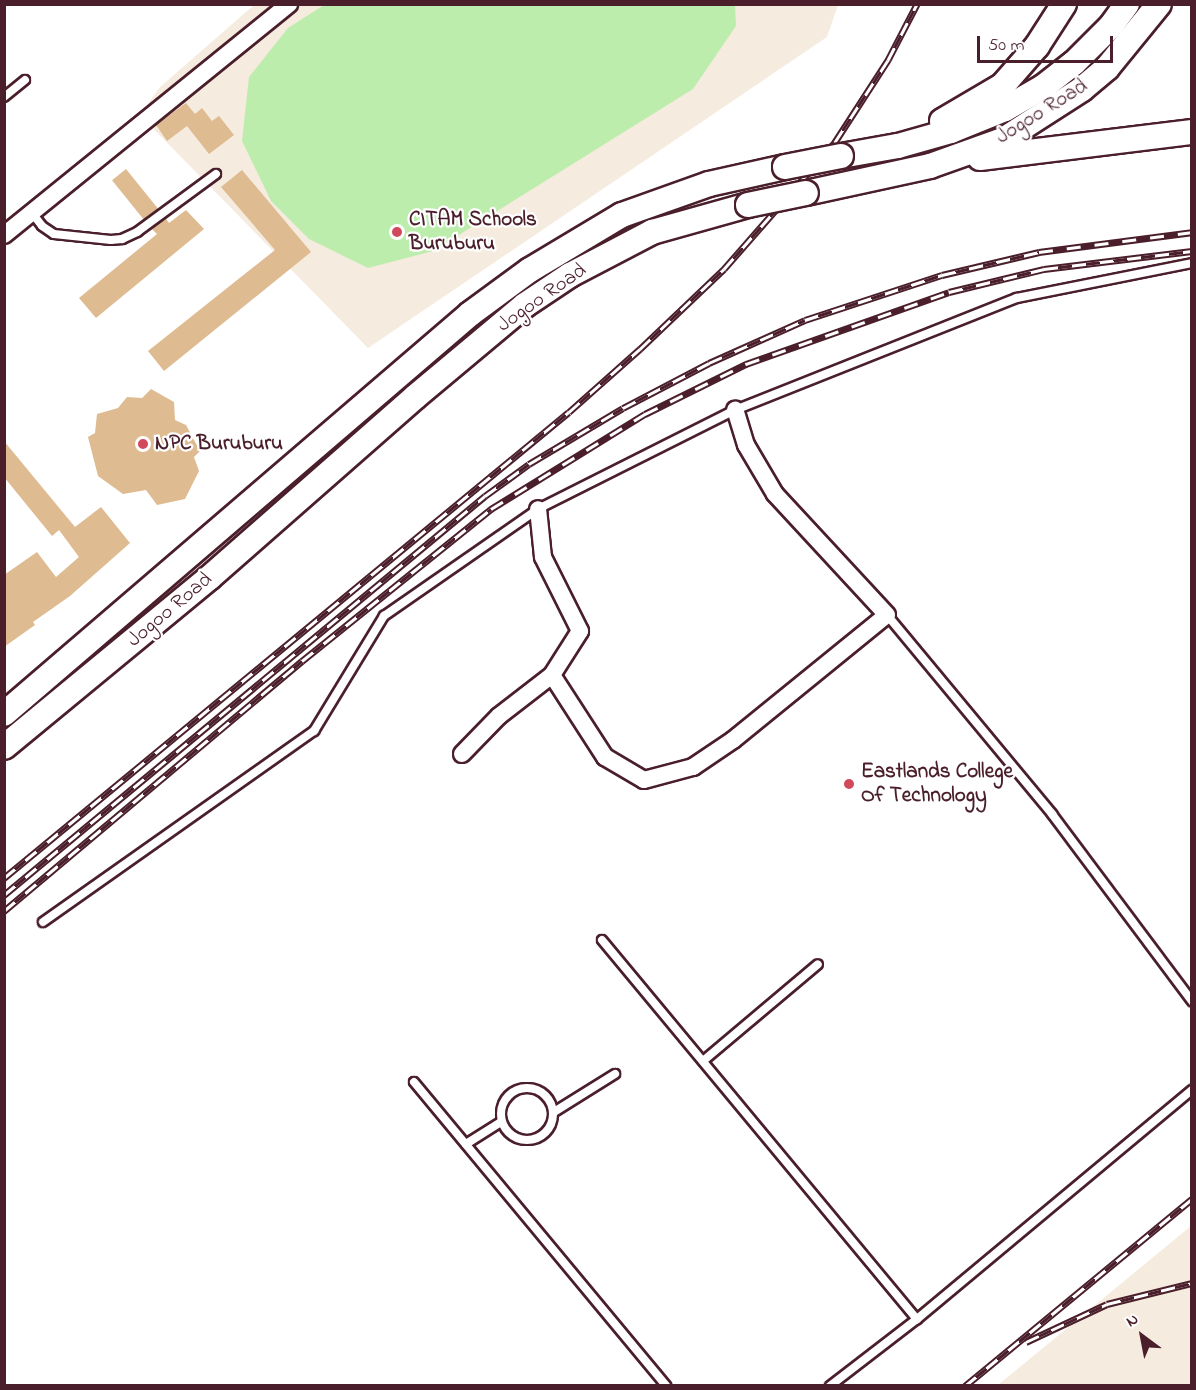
<!DOCTYPE html>
<style>
body{margin:0}
#map{position:relative;width:1196px;height:1390px;overflow:hidden;background:#fff;font-family:"Indie Flower",sans-serif}
div>[style]{position:absolute}
.built>*{inset:0;background:#f5ebde}
.green>*{inset:0;background:#bdedac}
.building>*{inset:0;background:#debb90;transform-origin:0 0}
.roads{filter:drop-shadow(2px 0 #4a1f2b) drop-shadow(-2px 0 #4a1f2b) drop-shadow(0 2px #4a1f2b) drop-shadow(0 -2px #4a1f2b)}
.service>*{height:8px;margin:-4px;padding:0 4px;transform-origin:4px;border-radius:4px;background:#fff}
.service>.ring{margin:-4px;padding:0;box-sizing:content-box;background:none;border:8px solid #fff;border-radius:50%}
.minor>*{height:16px;margin:-8px;padding:0 8px;transform-origin:8px;border-radius:8px;background:#fff}
.secondary>*{height:24px;margin:-12px;padding:0 12px;transform-origin:12px;border-radius:12px;background:#fff}
.rail>*{height:7px;margin-top:-3.5px;transform-origin:0;background:repeating-linear-gradient(90deg,#fff 0 14px,#4a1f2b 0 28px);box-sizing:border-box;border-block:2px solid #4a1f2b}
.bridges{filter:drop-shadow(2px 0 #4a1f2b) drop-shadow(-2px 0 #4a1f2b) drop-shadow(0 2px #4a1f2b) drop-shadow(0 -2px #4a1f2b)}
.secondary-bridge>*{height:24px;margin:-12px;padding:0 12px;transform-origin:12px;border-radius:12px;background:#fff}
.dots>*{width:16px;height:16px;translate:-50% -50%;box-sizing:border-box;border:3px solid #fff;border-radius:50%}
span{translate:-50% -50%;white-space:nowrap;text-align:center;line-height:1.15;-webkit-text-stroke:4.5px #fff;paint-order:stroke}
.street-label{font-size:21px;color:#4a1f2b}
.poi-label{font-size:21px;color:#4a1f2b;font-weight:700}
.left{translate:0 -50%;text-align:left}
.frame{position:absolute;inset:0;border:6px solid #4a1f2b;pointer-events:none}
.north{position:absolute;left:1112px;top:1306px;width:60px;height:60px;-webkit-text-stroke:4px #fff;paint-order:stroke;rotate:328deg;font-size:16px;font-weight:700;line-height:24px;text-align:center;color:#4a1f2b}
.north::after{content:'';display:block;margin:auto;width:21px;height:27px;background:#4a1f2b;clip-path:polygon(50% 0,100% 100%,50% 72%,0 100%)}
.scale{position:absolute;left:977px;top:36px;width:136px;height:27px;box-sizing:border-box;border:3px solid #4a1f2b;border-top:0;padding-left:8px;font-size:18px;line-height:21px;white-space:nowrap;color:#4a1f2b;-webkit-text-stroke:4px #fff;paint-order:stroke}
</style>
<div id="map">
<div class="built">
<div style="clip-path:polygon(254px 5px,838px 5px,827px 37px,368px 348px,140px 115px,159px 88px)"></div>
<div style="clip-path:polygon(1191px 1226px,1191px 1385px,998px 1385px)"></div>
</div>
<div class="green">
<div style="clip-path:polygon(324px 5px,735px 5px,736px 26px,693px 89px,433px 251px,368px 268px,309px 239px,271px 201px,242px 141px,249px 77px,288px 28px)"></div>
</div>
<div class="building">
<div style="clip-path:polygon(186px 103px,195px 114px,202px 108px,212px 121px,219px 116px,234px 135px,209px 154px,187px 126px,167px 141px,156px 125px)"></div>
<div style="left:126px;top:169px;width:51px;height:18px;rotate:51deg"></div>
<div style="clip-path:polygon(242px 170px,311px 252px,164px 371px,148px 351px,275px 250px,221px 187px)"></div>
<div style="clip-path:polygon(186px 210px,204px 229px,96px 318px,79px 298px,157px 234px,152px 229px,166px 219px,169px 223px)"></div>
<div style="clip-path:polygon(151px 389px,174px 402px,175px 420px,186px 425px,200px 451px,194px 457px,199px 471px,185px 499px,157px 505px,146px 490px,123px 494px,98px 476px,88px 437px,95px 433px,97px 414px,118px 408px,127px 397px,142px 398px)"></div>
<div style="clip-path:polygon(4px 441px,75px 527px,101px 507px,130px 543px,70px 596px,33px 622px,35px 625px,4px 647px,4px 575px,37px 552px,56px 577px,79px 557px,59px 530px,52px 536px,4px 477px)"></div>
</div>
<div class="roads">
<div class="service">
<div style="left:4px;top:97px;width:27px;rotate:-39deg"></div>
<div style="left:32px;top:213px;width:16px;rotate:52deg"></div>
<div style="left:42px;top:226px;width:14px;rotate:34deg"></div>
<div style="left:54px;top:234px;width:57px;rotate:6deg"></div>
<div style="left:111px;top:240px;width:11px;rotate:-5deg"></div>
<div style="left:122px;top:239px;width:17px;rotate:-25deg"></div>
<div style="left:137px;top:232px;width:98px;rotate:-36.3deg"></div>
<div style="left:887px;top:615px;width:259px;rotate:50.3deg"></div>
<div style="left:1052px;top:814px;width:234px;rotate:53.2deg"></div>
<div style="left:43px;top:922px;width:332px;rotate:-35.2deg"></div>
<div style="left:314px;top:731px;width:135px;rotate:-58.7deg"></div>
<div style="left:384px;top:616px;width:188px;rotate:-34.8deg"></div>
<div style="left:538px;top:509px;width:220px;rotate:-26.7deg"></div>
<div style="left:735px;top:410px;width:303px;rotate:-21.7deg"></div>
<div style="left:1017px;top:298px;width:178px;rotate:-11.3deg"></div>
<div style="left:602px;top:940px;width:493px;rotate:50.3deg"></div>
<div style="left:703px;top:1061px;width:150px;rotate:-40.1deg"></div>
<div style="left:414px;top:1082px;width:395px;rotate:50.3deg"></div>
<div class="ring" style="left:501px;top:1088px;width:44px;height:44px"></div>
<div style="left:554px;top:1112px;width:72px;rotate:-31.9deg"></div>
<div style="left:466px;top:1144px;width:41px;rotate:-32.2deg"></div>
<div style="left:830px;top:1386px;width:110px;rotate:-37.6deg"></div>
<div style="left:917px;top:1319px;width:358px;rotate:-39.8deg"></div>
</div>
<div class="minor">
<div style="left:4px;top:235px;width:367px;rotate:-39deg"></div>
<div style="left:552px;top:675px;width:98px;rotate:57.1deg"></div>
<div style="left:605px;top:757px;width:45px;rotate:30.5deg"></div>
<div style="left:644px;top:780px;width:51px;rotate:-14.9deg"></div>
<div style="left:693px;top:767px;width:48px;rotate:-34deg"></div>
<div style="left:733px;top:740px;width:198px;rotate:-39.1deg"></div>
<div style="left:887px;top:615px;width:165px;rotate:-132.8deg"></div>
<div style="left:775px;top:494px;width:57px;rotate:-120.6deg"></div>
<div style="left:746px;top:445px;width:37px;rotate:-107deg"></div>
<div style="left:462px;top:754px;width:53px;rotate:-45.8deg"></div>
<div style="left:499px;top:716px;width:67px;rotate:-37.7deg"></div>
<div style="left:552px;top:675px;width:52px;rotate:-57.5deg"></div>
<div style="left:580px;top:631px;width:83px;rotate:-116.6deg"></div>
<div style="left:543px;top:557px;width:48px;rotate:-95.9deg"></div>
</div>
<div class="secondary">
<div style="left:942px;top:121px;width:71px;rotate:-30.5deg"></div>
<div style="left:1003px;top:85px;width:52px;rotate:-48.9deg"></div>
<div style="left:1037px;top:46px;width:50px;rotate:-57.3deg"></div>
<div style="left:841px;top:156px;width:58px;rotate:-10deg"></div>
<div style="left:898px;top:146px;width:55px;rotate:-15.8deg"></div>
<div style="left:951px;top:131px;width:58px;rotate:-22.2deg"></div>
<div style="left:1005px;top:109px;width:44px;rotate:-30.1deg"></div>
<div style="left:1043px;top:87px;width:39px;rotate:-38deg"></div>
<div style="left:1074px;top:63px;width:52px;rotate:-45deg"></div>
<div style="left:1111px;top:26px;width:27px;rotate:-54deg"></div>
<div style="left:980px;top:158px;width:214px;rotate:-7deg"></div>
<div style="left:806px;top:193px;width:127px;rotate:-12.3deg"></div>
<div style="left:930px;top:166px;width:77px;rotate:-19.6deg"></div>
<div style="left:1003px;top:140px;width:94px;rotate:-32.8deg"></div>
<div style="left:1082px;top:89px;width:33px;rotate:-40deg"></div>
<div style="left:1107px;top:68px;width:82px;rotate:-50.9deg"></div>
<div style="left:4px;top:714px;width:614px;rotate:-40.64deg"></div>
<div style="left:470px;top:314px;width:74px;rotate:-36.3deg"></div>
<div style="left:530px;top:270px;width:107px;rotate:-30.9deg"></div>
<div style="left:622px;top:215px;width:92px;rotate:-19.6deg"></div>
<div style="left:709px;top:184px;width:78px;rotate:-12.6deg"></div>
<div style="left:4px;top:747px;width:266px;rotate:-39.5deg"></div>
<div style="left:209px;top:578px;width:274px;rotate:-41.3deg"></div>
<div style="left:415px;top:397px;width:143px;rotate:-39.9deg"></div>
<div style="left:525px;top:305px;width:54px;rotate:-33.7deg"></div>
<div style="left:570px;top:275px;width:93px;rotate:-27.7deg"></div>
<div style="left:652px;top:232px;width:100px;rotate:-15.7deg"></div>
</div>
</div>
<div class="rail">
<div style="left:4px;top:878px;width:732px;rotate:-39.52deg"></div>
<div style="left:569px;top:412px;width:95px;rotate:-41.6deg"></div>
<div style="left:640px;top:349px;width:116px;rotate:-43.6deg"></div>
<div style="left:724px;top:269px;width:169px;rotate:-48.8deg"></div>
<div style="left:835px;top:142px;width:98px;rotate:-57.1deg"></div>
<div style="left:888px;top:60px;width:63px;rotate:-62.6deg"></div>
<div style="left:4px;top:895px;width:625px;rotate:-39.68deg"></div>
<div style="left:485px;top:496px;width:54px;rotate:-36deg"></div>
<div style="left:529px;top:464px;width:109px;rotate:-30.8deg"></div>
<div style="left:623px;top:408px;width:97px;rotate:-27.6deg"></div>
<div style="left:709px;top:363px;width:105px;rotate:-24.1deg"></div>
<div style="left:805px;top:320px;width:144px;rotate:-18.2deg"></div>
<div style="left:942px;top:275px;width:100px;rotate:-13.3deg"></div>
<div style="left:1039px;top:252px;width:154px;rotate:-7.4deg"></div>
<div style="left:4px;top:911px;width:389px;rotate:-40deg"></div>
<div style="left:302px;top:661px;width:243px;rotate:-38.8deg"></div>
<div style="left:491px;top:509px;width:181px;rotate:-31.7deg"></div>
<div style="left:645px;top:414px;width:113px;rotate:-26.3deg"></div>
<div style="left:746px;top:364px;width:215px;rotate:-19.5deg"></div>
<div style="left:949px;top:292px;width:98px;rotate:-13.6deg"></div>
<div style="left:1044px;top:269px;width:149px;rotate:-6.9deg"></div>
<div style="left:1026px;top:1342px;width:89px;rotate:-25.1deg"></div>
<div style="left:1107px;top:1304px;width:88px;rotate:-13.9deg"></div>
<div style="left:965px;top:1386px;width:294px;rotate:-39.5deg"></div>
</div>
<div class="bridges">
<div class="secondary-bridge">
<div style="left:785px;top:167px;width:57px;rotate:-11.1deg"></div>
<div style="left:748px;top:205px;width:59px;rotate:-11.7deg"></div>
</div>
</div>
<div class="dots">
<div style="left:397px;top:232px;background:#d1495b"></div>
<div style="left:143px;top:444px;background:#d1495b"></div>
<div style="left:849px;top:784px;background:#d1495b"></div>
</div>
<div class="street-label">
<span style="left:1042px;top:112px;rotate:-32deg">Jogoo Road</span>
<span style="left:542px;top:298px;rotate:-35deg">Jogoo Road</span>
<span style="left:170px;top:610px;rotate:-40deg">Jogoo Road</span>
</div>
<div class="poi-label">
<span class="left" style="left:409px;top:232px">CITAM Schools<br>Buruburu</span>
<span class="left" style="left:155px;top:444px">NPC Buruburu</span>
<span class="left" style="left:861px;top:784px">Eastlands College<br>Of Technology</span>
</div>
<div class="frame"></div>
<div class="north">N</div>
<div class="scale">50 m</div>
</div>
